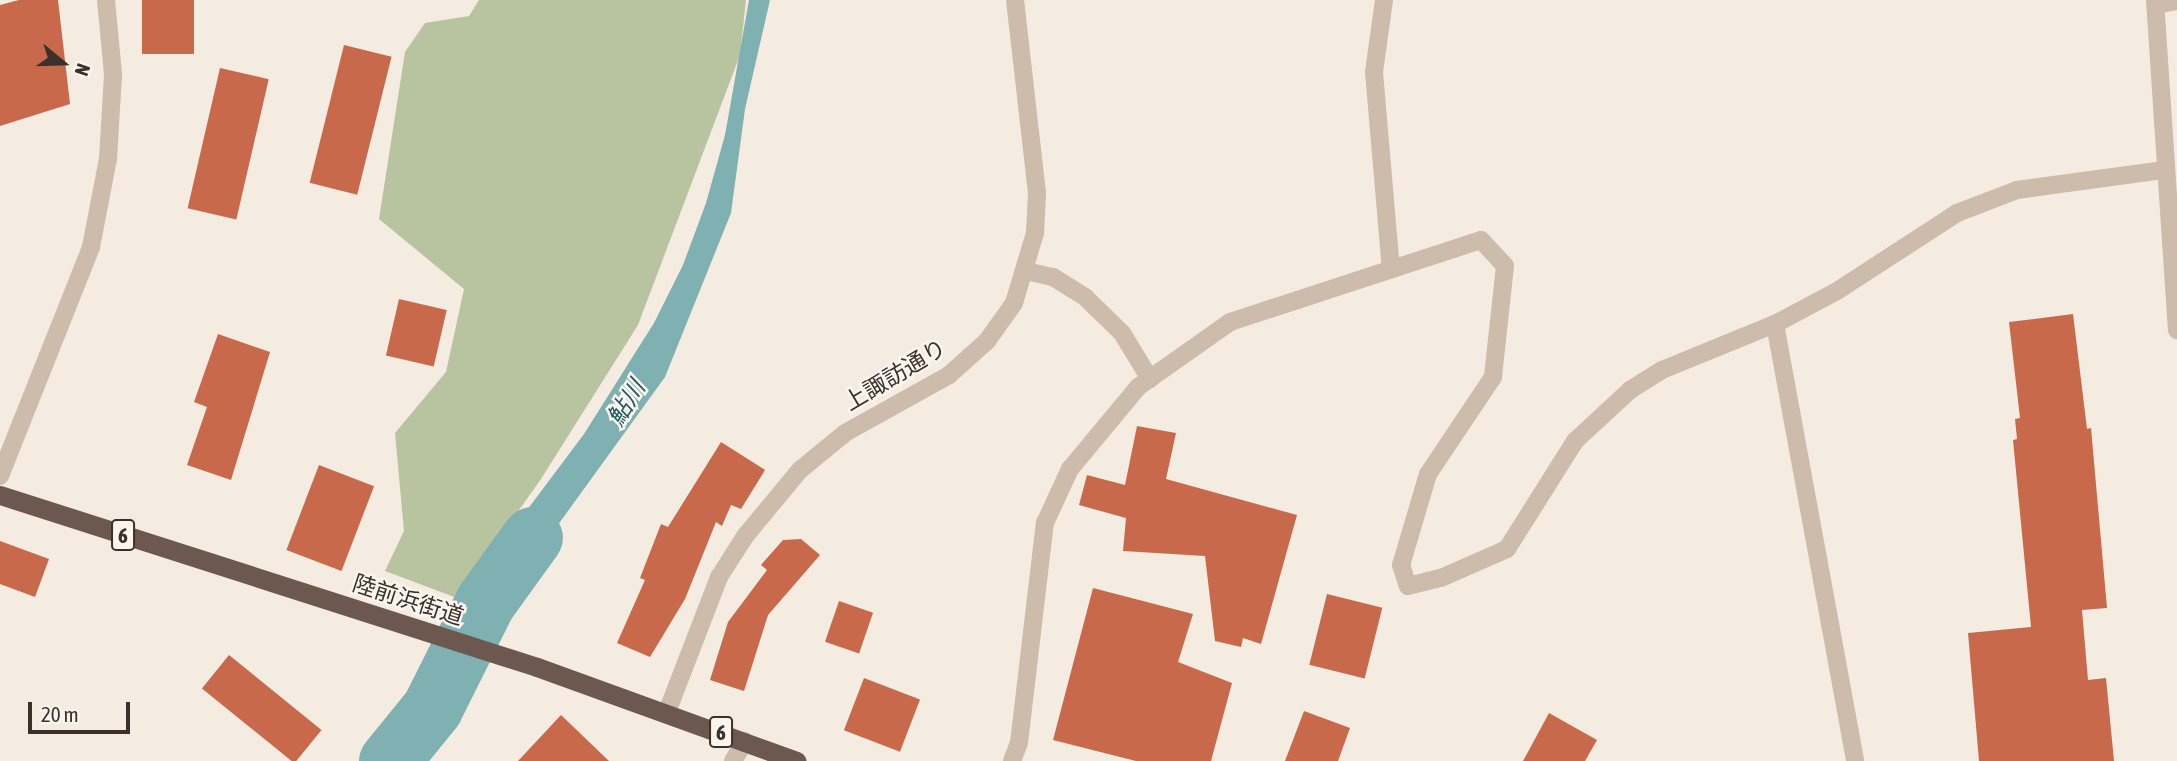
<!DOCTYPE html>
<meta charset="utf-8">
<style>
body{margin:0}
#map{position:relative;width:2177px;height:761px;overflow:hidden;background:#f4ebe1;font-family:"Asap Condensed","Noto Sans JP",sans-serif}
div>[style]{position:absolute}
.green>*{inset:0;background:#b8c4a0}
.water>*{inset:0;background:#7fb0b2}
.river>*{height:61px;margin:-30.5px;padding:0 30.5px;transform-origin:30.5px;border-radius:30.5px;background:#7fb0b2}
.building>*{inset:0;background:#c8694b;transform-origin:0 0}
.minor>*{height:18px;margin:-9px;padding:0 9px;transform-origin:9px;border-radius:9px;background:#cdbbac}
.tertiary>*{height:18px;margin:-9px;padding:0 9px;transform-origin:9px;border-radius:9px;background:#cdbbac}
.trunk>*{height:19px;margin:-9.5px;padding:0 9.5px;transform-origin:9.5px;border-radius:9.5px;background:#6c584f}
span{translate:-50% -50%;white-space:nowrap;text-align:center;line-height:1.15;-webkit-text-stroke:5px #fbf5ee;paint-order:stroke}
.shield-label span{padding:2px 5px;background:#fbf5ee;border:2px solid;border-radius:5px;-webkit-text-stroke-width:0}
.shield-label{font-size:21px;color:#3b302b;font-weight:700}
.street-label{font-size:23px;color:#3b302b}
.water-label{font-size:24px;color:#1f5a5e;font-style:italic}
.north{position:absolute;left:28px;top:28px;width:70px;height:70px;-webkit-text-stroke:5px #fbf5ee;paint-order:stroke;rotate:109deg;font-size:19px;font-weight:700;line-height:28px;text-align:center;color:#3b302b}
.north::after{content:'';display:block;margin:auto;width:24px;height:32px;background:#3b302b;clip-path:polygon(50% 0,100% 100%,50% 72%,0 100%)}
.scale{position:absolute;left:28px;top:702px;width:102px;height:32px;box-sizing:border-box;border:4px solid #3b302b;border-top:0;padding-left:9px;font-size:21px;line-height:24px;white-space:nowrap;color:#3b302b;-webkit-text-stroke:5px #fbf5ee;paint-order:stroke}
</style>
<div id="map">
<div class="green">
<div style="clip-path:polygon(479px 0,746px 0,740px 55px,638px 325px,541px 479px,457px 598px,385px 571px,404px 531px,395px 433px,446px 372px,464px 289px,379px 219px,405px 52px,425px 23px,469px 16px)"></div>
</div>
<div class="water">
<div style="clip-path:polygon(749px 0,770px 0,745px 109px,731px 213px,665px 377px,497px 609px,461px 598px,584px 434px,654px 323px,683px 265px,706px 203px,725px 135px)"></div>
<div style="clip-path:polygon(422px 679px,462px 692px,433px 747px,417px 761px,362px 761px)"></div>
</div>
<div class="river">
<div style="left:389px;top:761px;width:68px;rotate:-50.9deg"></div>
<div style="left:432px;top:708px;width:119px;rotate:-63.4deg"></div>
<div style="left:485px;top:602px;width:80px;rotate:-54.1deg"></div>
</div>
<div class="building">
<div style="clip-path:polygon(19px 0,58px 0,70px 104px,0 126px,0 5px)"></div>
<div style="left:142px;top:0;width:52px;height:54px"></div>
<div style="left:344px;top:45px;width:49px;height:142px;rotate:14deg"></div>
<div style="left:220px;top:68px;width:50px;height:144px;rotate:13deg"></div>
<div style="left:399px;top:299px;width:49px;height:58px;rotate:13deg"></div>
<div style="clip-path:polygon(2073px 314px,2087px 429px,2091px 428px,2107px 608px,2082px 610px,2088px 680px,2106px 678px,2114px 761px,1979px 761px,1968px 633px,2031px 627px,2013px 440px,2017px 439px,2015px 419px,2020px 418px,2009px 322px)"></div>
<div style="clip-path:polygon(218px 334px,270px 352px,231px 480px,187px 465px,207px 407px,194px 402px)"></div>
<div style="clip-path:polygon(1137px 426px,1176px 433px,1166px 479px,1297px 515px,1261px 644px,1243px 638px,1241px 647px,1215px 641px,1205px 556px,1123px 551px,1126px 518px,1079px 505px,1087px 475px,1125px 485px)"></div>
<div style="clip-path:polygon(721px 442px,765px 470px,741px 509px,731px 505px,722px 526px,716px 522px,685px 599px,650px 657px,617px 643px,645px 580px,640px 578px,661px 524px,668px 527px)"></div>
<div style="left:319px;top:465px;width:59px;height:91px;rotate:21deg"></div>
<div style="clip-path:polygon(801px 539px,820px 555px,768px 615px,744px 691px,710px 680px,728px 622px,767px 570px,761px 565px,783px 540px)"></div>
<div style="clip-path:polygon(0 541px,49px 559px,35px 597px,0 584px)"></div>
<div style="clip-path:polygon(1093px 588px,1193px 614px,1178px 662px,1232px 683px,1211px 761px,1136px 761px,1053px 740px)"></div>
<div style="left:1327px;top:594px;width:57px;height:73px;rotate:14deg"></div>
<div style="left:839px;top:601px;width:36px;height:43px;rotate:19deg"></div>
<div style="left:229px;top:655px;width:119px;height:43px;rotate:39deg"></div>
<div style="left:864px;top:678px;width:60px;height:56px;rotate:21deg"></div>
<div style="clip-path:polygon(1304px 711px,1350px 728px,1338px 761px,1285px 761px)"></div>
<div style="clip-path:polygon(1549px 713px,1597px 740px,1585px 761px,1523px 761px)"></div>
<div style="clip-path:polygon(561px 715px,609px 761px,518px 761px)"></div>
</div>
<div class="minor">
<div style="left:106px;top:0;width:74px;rotate:84.6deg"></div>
<div style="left:1384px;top:0;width:73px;rotate:97.9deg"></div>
<div style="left:1374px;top:72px;width:198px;rotate:85.1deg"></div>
<div style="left:1026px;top:271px;width:28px;rotate:13deg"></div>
<div style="left:1053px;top:277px;width:39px;rotate:32deg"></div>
<div style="left:1086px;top:298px;width:50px;rotate:44.2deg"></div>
<div style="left:1122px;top:333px;width:54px;rotate:58.7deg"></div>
<div style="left:1775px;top:324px;width:444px;rotate:79.6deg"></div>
<div style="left:667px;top:712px;width:145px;rotate:-68.9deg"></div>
<div style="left:719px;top:577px;width:50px;rotate:-57.3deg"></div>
<div style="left:746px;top:535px;width:85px;rotate:-50.3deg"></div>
<div style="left:800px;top:470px;width:58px;rotate:-39.4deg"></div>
<div style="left:845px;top:433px;width:119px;rotate:-29.1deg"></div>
<div style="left:949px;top:375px;width:51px;rotate:-41.8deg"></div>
<div style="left:987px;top:341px;width:47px;rotate:-54.6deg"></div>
<div style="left:1014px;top:303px;width:73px;rotate:-73.3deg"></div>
<div style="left:1035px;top:233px;width:40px;rotate:-87.1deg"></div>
<div style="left:1037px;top:193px;width:194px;rotate:-96.5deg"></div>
<div style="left:733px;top:761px;width:23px;rotate:-59deg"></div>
<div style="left:1012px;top:761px;width:19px;rotate:-69deg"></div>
<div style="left:1019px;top:743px;width:222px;rotate:-83.3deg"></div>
<div style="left:1045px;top:523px;width:60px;rotate:-65.2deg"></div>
<div style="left:1070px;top:469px;width:107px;rotate:-50.3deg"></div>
<div style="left:1138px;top:387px;width:113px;rotate:-35.2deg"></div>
<div style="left:1230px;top:322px;width:264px;rotate:-18.1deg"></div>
<div style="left:1481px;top:240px;width:35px;rotate:47deg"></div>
<div style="left:1505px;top:266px;width:112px;rotate:96.2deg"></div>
<div style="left:1493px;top:377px;width:117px;rotate:123.8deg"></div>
<div style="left:1428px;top:474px;width:95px;rotate:106.5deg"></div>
<div style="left:1401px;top:565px;width:22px;rotate:72deg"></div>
<div style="left:1408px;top:586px;width:34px;rotate:-14deg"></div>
<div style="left:1441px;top:578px;width:72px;rotate:-23.7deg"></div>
<div style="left:1507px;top:549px;width:128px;rotate:-57.8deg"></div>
<div style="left:1575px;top:441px;width:75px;rotate:-42.8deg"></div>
<div style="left:1630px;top:390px;width:38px;rotate:-32deg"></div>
<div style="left:1662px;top:370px;width:122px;rotate:-22.2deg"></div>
<div style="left:1775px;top:324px;width:70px;rotate:-28deg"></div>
<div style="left:1837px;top:291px;width:143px;rotate:-33deg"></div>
<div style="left:1957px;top:213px;width:64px;rotate:-21deg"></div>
<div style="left:2017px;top:190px;width:147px;rotate:-7.8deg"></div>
</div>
<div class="tertiary">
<div style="left:2155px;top:0;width:331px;rotate:86.2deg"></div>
<div style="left:2156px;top:5px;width:21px;rotate:-11deg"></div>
<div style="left:0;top:476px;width:246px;rotate:-68.3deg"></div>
<div style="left:91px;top:247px;width:90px;rotate:-79.1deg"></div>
<div style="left:108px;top:159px;width:85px;rotate:-86.6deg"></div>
</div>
<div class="trunk">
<div style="left:0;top:495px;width:564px;rotate:17.76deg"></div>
<div style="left:537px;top:667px;width:276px;rotate:19.9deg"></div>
</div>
<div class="shield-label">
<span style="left:123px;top:535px">6</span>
<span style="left:721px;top:732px">6</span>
</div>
<div class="street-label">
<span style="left:895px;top:375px;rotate:-31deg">上諏訪通り</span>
<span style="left:408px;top:600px;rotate:18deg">陸前浜街道</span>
</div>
<div class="water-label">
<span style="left:626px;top:403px;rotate:-58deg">鮎川</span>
</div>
<div class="north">N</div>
<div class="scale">20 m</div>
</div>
